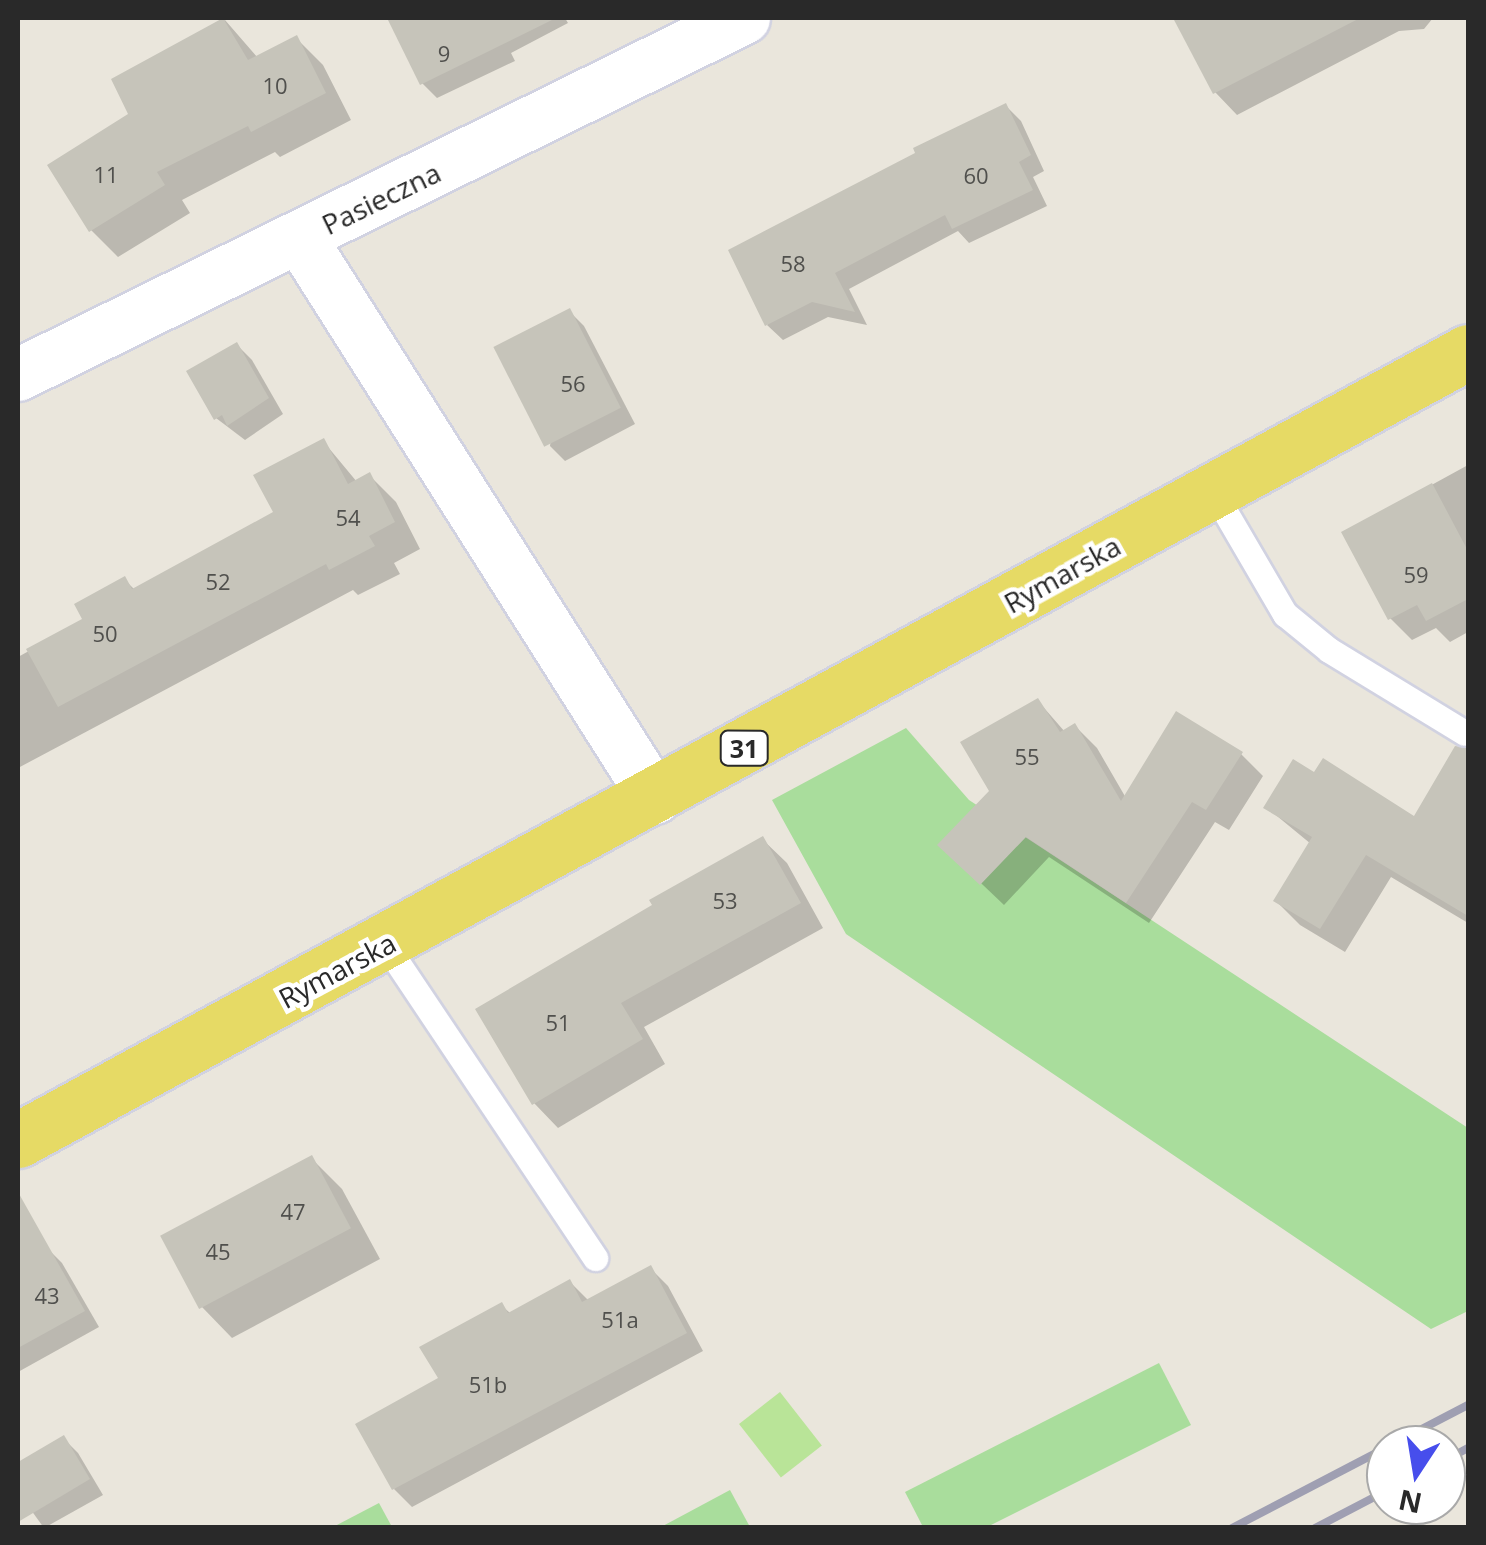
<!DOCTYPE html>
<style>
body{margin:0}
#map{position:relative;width:1486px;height:1545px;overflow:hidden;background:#eae6dc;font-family:"Open Sans",sans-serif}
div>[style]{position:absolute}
.green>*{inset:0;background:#a9dd9c}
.pitch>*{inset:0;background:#b9e498;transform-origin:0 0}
.shadow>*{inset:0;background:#0003}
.building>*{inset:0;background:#c6c4ba;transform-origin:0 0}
.roads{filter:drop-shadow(2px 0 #d1d2e1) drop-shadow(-2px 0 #d1d2e1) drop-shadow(0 2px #d1d2e1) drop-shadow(0 -2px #d1d2e1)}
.lane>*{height:25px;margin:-12.5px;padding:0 12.5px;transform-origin:12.5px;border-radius:12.5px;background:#fff}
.street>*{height:52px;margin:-26px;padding:0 26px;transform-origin:26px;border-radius:26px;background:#fff}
.primary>*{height:55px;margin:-27.5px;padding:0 27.5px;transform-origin:27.5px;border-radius:27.5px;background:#e6da65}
.rail>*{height:8px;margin:-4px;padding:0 4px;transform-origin:4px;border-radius:4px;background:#9f9fb2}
span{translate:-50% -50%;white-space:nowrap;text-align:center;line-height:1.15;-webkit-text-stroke:9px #fff;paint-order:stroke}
.number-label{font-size:22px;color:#50504d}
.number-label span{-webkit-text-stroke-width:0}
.shield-label span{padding:2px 8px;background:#fff;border:2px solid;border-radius:8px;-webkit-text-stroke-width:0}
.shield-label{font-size:25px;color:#292929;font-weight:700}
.street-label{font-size:28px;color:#292929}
.frame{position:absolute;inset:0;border:20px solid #292929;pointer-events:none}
.north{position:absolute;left:1366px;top:1425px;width:100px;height:100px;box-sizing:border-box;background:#fff;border:2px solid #a9a9a9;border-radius:50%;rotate:192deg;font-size:28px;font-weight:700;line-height:40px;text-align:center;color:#292929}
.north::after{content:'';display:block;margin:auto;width:35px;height:45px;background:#474eec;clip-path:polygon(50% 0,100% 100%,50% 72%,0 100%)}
</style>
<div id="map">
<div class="green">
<div style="clip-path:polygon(906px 728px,969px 800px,1468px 1128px,1468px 1311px,1431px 1329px,846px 934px,772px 800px)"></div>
<div style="clip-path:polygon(1159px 1363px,1191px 1425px,987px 1527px,923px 1527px,905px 1492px)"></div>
<div style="clip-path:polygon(730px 1490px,750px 1527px,661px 1527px)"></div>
<div style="clip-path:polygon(379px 1503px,392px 1527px,336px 1527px,335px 1526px)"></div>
</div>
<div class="pitch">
<div style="left:780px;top:1392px;width:68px;height:52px;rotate:52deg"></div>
</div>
<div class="shadow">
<div style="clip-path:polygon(398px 18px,565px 18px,568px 23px,511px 53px,515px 61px,437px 98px,422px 83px,391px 21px)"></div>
<div style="clip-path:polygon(1176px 18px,1433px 18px,1424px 29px,1399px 31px,1237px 115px,1215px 92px)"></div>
<div style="clip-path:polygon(225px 20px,258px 58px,296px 38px,323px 65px,351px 120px,280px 157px,275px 152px,182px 200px,190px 213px,118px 257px,91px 230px,131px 115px,114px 80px)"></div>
<div style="clip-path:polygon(1006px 106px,1021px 121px,1044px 171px,1033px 177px,1047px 206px,969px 243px,958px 231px,849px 289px,867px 325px,828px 317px,783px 340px,767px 325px)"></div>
<div style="clip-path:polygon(569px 311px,584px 326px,635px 424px,565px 461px,550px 446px)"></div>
<div style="clip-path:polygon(237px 345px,252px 360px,283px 414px,245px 440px,216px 418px)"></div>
<div style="clip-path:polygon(323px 441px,357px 482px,369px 475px,396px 502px,420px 549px,394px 563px,400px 574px,358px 595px,353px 590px,18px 768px,18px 657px,85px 620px,124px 579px,135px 590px,276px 513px)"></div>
<div style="clip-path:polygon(1468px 465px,1468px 632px,1450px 642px,1436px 628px,1412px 640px,1390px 618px,1344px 533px)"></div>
<div style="clip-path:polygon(1038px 701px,1065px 732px,1075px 726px,1097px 748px,1126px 798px,1241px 754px,1263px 776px,1229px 830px,1215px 822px,1149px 923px,1049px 857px,1004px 905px,963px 866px,992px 792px)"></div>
<div style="clip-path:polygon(1453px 754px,1468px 763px,1468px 923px,1391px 877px,1345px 952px,1300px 925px,1276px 901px,1311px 844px,1266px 807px,1315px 775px,1415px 819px)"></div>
<div style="clip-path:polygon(762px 839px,787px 863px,823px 928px,644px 1027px,665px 1064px,558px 1128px,534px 1103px)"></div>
<div style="clip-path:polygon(311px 1158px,342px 1189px,380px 1259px,232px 1338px,202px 1307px)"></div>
<div style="clip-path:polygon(47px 1248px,62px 1263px,99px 1327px,18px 1372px,18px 1264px)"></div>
<div style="clip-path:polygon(650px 1268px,668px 1286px,703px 1351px,412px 1507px,394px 1489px,442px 1379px,501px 1305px,511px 1314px,570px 1282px,589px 1301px)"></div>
<div style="clip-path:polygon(63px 1438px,78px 1453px,103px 1495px,44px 1528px,18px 1492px,18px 1465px)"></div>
</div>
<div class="building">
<div style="clip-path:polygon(223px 18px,248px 60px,297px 35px,326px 93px,251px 132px,248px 126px,157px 172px,165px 185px,89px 232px,47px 165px,128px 114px,111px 79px)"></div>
<div style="clip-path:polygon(387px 18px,556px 18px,420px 85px)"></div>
<div style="clip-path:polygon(1173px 18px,1360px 18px,1213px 94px)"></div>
<div style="clip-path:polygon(1006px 103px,1031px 155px,1019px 162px,1033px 190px,952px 229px,945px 215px,835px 273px,855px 312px,812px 302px,765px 326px,728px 250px,915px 153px,913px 148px)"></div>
<div style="left:570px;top:308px;width:112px;height:86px;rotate:63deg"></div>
<div style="clip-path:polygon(237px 342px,269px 398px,227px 426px,222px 415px,214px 420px,186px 371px)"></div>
<div style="clip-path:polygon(324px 438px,348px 484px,370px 472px,395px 522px,369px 536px,375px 546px,329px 570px,326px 564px,58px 707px,26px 649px,82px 619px,74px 604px,125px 576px,132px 589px,273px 512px,253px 475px)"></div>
<div style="clip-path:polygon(1432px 483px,1468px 551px,1468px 599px,1426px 621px,1417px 605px,1388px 620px,1341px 532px)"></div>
<div style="clip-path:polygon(1038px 698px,1060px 732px,1075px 723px,1121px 801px,1176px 711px,1243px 752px,1206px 810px,1192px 802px,1126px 903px,1026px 837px,980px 885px,937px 845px,989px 791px,960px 742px)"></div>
<div style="clip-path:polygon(1455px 746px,1468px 748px,1468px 916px,1366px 855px,1320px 929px,1273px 901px,1312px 837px,1263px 808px,1293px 759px,1314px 772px,1323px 758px,1414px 816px)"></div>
<div style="clip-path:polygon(763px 836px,801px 903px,621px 1003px,643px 1039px,532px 1105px,475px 1009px,652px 905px,649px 900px)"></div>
<div style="left:312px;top:1155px;width:83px;height:172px;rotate:62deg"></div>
<div style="clip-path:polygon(18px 1192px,85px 1311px,18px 1348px)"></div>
<div style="clip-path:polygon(651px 1265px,687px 1333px,392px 1490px,355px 1424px,438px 1378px,419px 1347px,502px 1302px,508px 1313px,570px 1279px,582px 1302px)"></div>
<div style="clip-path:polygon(64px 1435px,90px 1479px,18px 1522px,18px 1462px)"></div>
</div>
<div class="roads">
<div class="lane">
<div style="left:1213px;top:491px;width:143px;rotate:59.7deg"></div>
<div style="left:1285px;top:614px;width:57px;rotate:39.3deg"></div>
<div style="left:1329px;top:650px;width:159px;rotate:31.4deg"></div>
<div style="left:385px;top:944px;width:378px;rotate:56.2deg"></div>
</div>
<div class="street">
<div style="left:300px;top:238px;width:663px;rotate:57.63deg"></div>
<div style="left:18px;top:375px;width:809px;rotate:-26.18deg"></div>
</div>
<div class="primary">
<div style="left:18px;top:1140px;width:1650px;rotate:-28.52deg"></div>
</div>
</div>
<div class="rail">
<div style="left:1391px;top:1445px;width:87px;rotate:-27.5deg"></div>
<div style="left:1446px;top:1460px;width:25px;rotate:-29deg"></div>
<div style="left:1232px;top:1528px;width:174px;rotate:-27.5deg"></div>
<div style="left:1315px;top:1528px;width:80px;rotate:-27.5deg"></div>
</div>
<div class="number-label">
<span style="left:444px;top:54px">9</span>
<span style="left:275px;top:86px">10</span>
<span style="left:106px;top:175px">11</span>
<span style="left:976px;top:176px">60</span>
<span style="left:793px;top:264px">58</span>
<span style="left:573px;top:384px">56</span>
<span style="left:348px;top:518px">54</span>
<span style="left:1416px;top:575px">59</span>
<span style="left:218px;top:582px">52</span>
<span style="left:105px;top:634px">50</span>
<span style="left:1027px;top:757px">55</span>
<span style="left:725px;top:901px">53</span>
<span style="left:558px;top:1023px">51</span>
<span style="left:293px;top:1212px">47</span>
<span style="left:218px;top:1252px">45</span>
<span style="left:47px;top:1296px">43</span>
<span style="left:620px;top:1320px">51a</span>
<span style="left:488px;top:1385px">51b</span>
</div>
<div class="shield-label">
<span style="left:744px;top:748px">31</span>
</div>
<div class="street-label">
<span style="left:381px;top:198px;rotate:-26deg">Pasieczna</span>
<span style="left:1062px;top:574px;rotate:-29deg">Rymarska</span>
<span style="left:337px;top:970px;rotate:-28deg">Rymarska</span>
</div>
<div class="frame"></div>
<div class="north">N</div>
</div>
